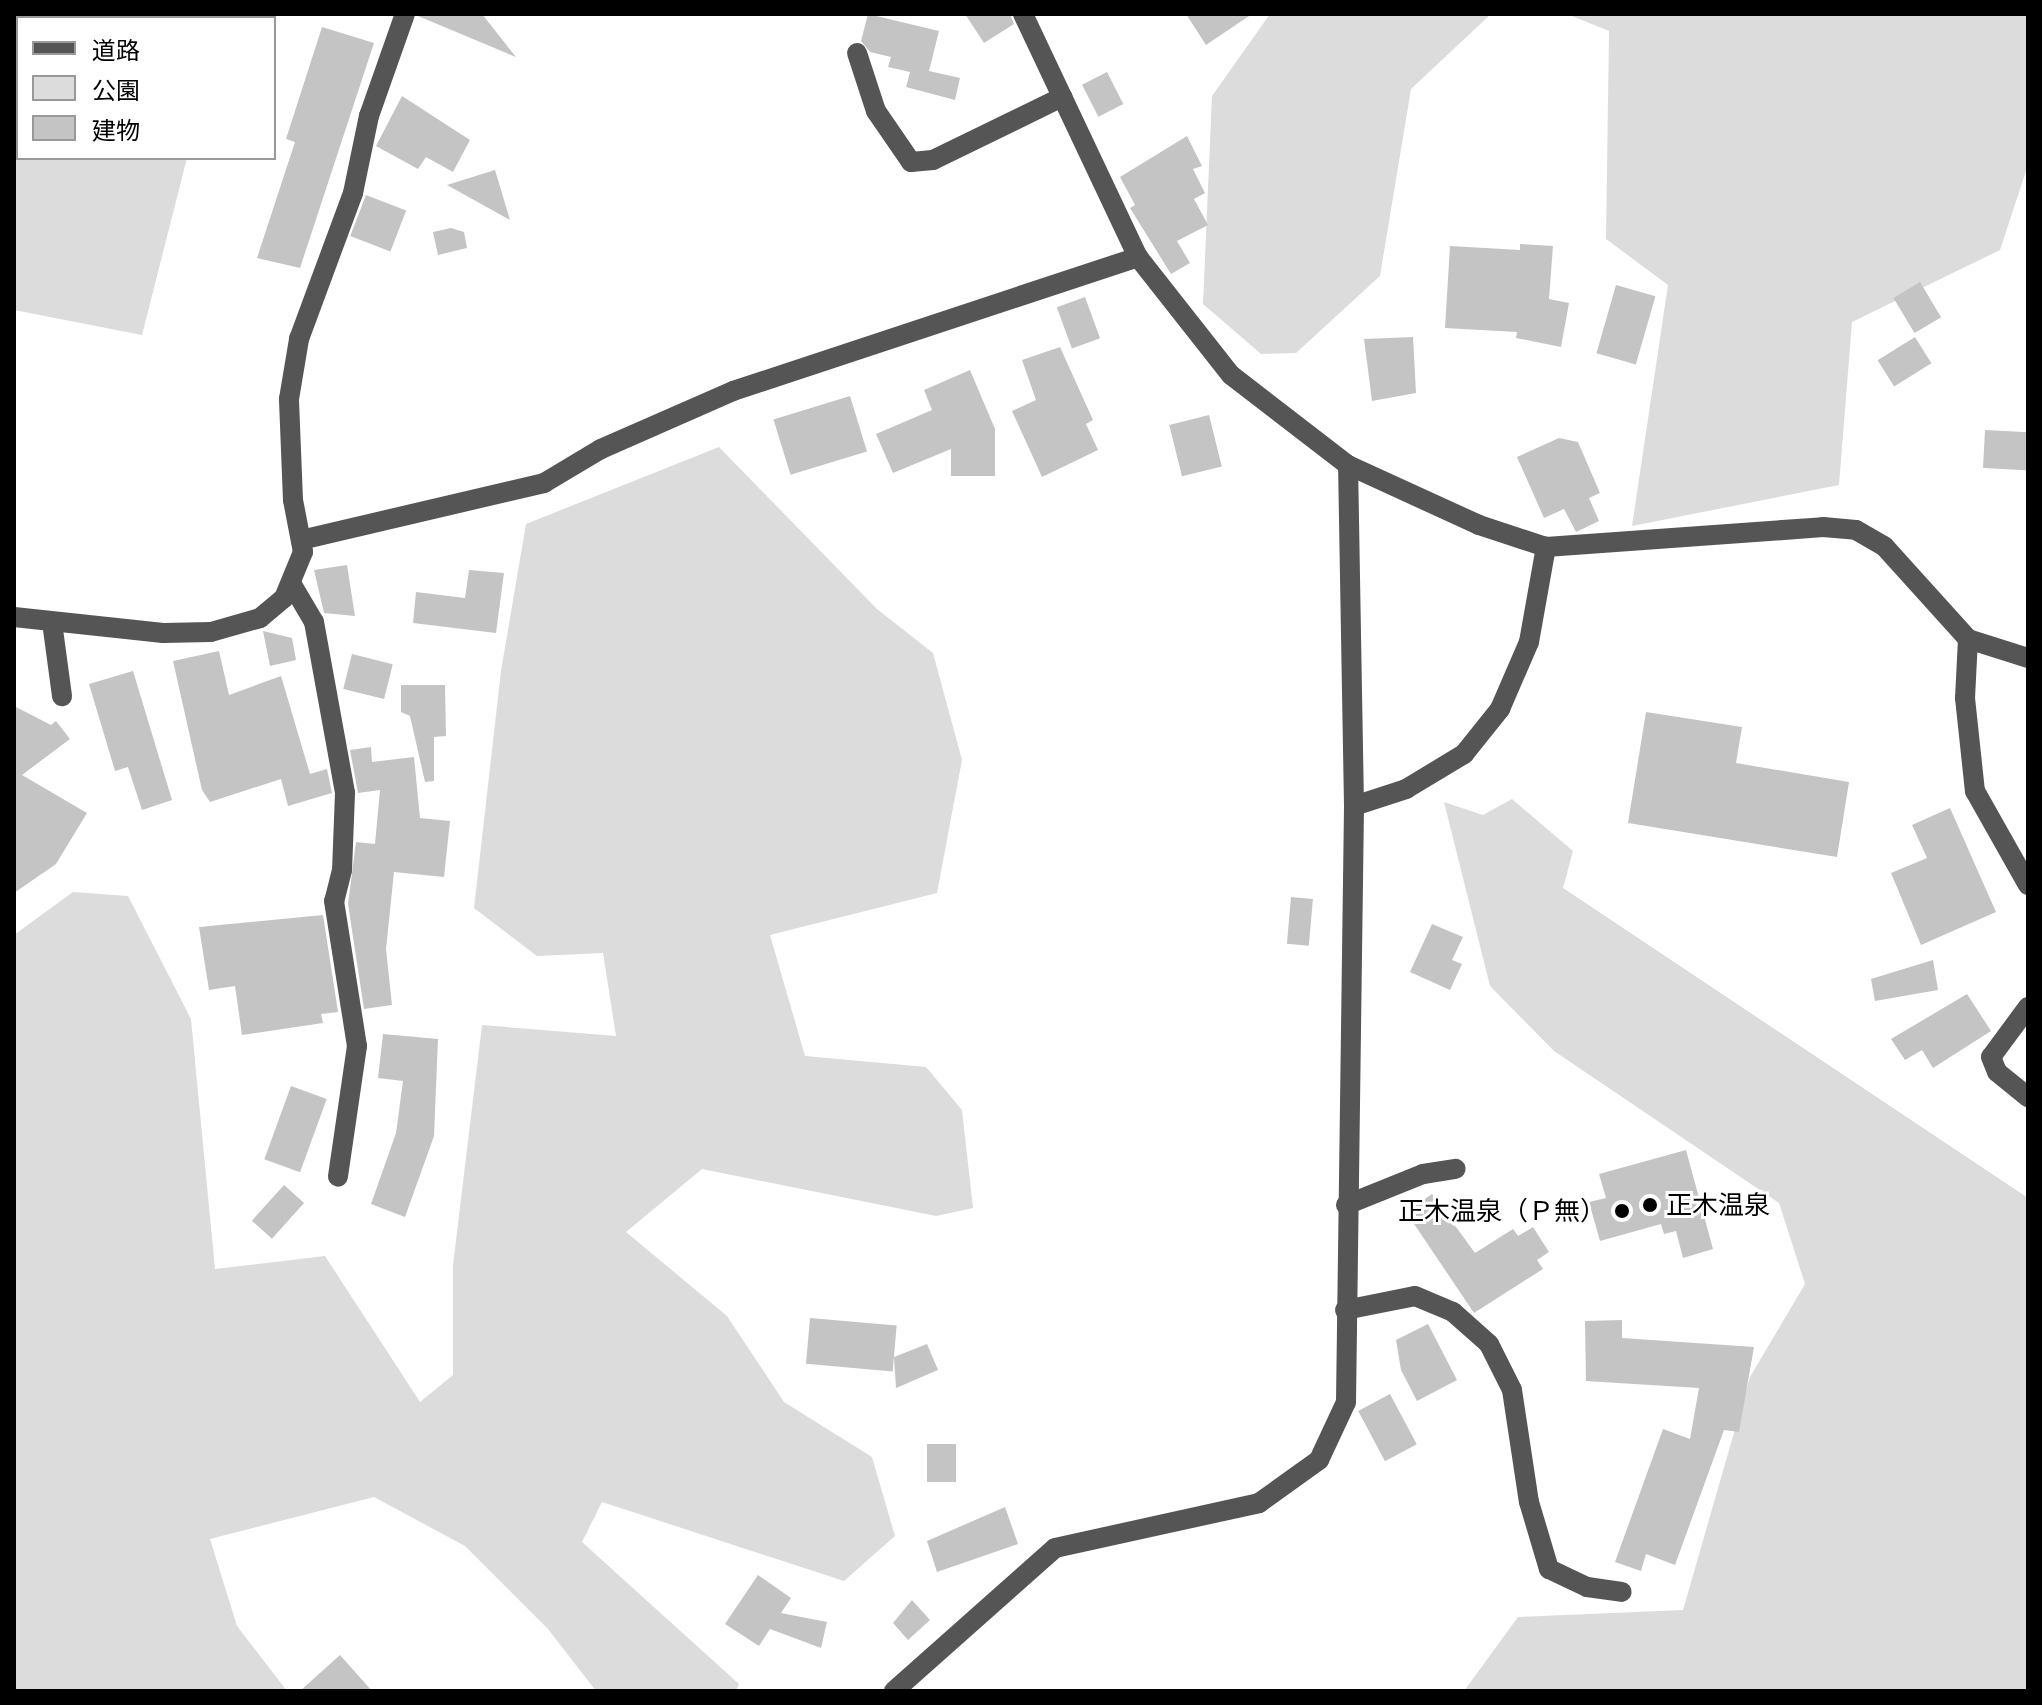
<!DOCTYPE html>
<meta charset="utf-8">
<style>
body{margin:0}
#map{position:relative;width:2042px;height:1705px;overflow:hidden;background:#fff;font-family:Inter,"Noto Sans JP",sans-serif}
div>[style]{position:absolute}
.green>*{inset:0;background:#dcdcdc}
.building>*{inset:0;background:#c4c4c4;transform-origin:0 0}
.minor>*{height:20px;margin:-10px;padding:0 10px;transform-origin:10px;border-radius:10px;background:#555}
.dots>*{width:22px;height:22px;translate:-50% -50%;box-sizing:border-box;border:4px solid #fff;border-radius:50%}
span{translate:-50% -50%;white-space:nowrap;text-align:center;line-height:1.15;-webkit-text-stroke:6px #fff;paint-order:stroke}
.poi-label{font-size:26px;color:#000}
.left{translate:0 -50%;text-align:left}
.right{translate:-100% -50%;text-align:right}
.frame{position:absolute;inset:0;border:16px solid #000;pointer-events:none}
.legend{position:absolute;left:16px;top:16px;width:260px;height:144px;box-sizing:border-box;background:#fff;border:2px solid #999;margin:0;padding:10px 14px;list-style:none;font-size:24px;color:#000}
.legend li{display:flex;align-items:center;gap:16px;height:40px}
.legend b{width:40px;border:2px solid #999}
</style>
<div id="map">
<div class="green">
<div style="clip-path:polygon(1270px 14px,1491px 14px,1411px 89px,1380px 276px,1296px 353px,1261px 354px,1203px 304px,1212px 96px)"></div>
<div style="clip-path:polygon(1567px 14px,2027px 14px,2028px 165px,2000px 250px,1852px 322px,1839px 485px,1632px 526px,1668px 285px,1606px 239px,1609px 31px)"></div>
<div style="clip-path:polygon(14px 22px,18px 158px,187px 158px,142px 335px,14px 310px)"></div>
<div style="clip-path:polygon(719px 447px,877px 609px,933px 653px,962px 760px,937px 893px,770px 935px,805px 1056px,926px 1067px,962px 1110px,973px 1208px,936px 1216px,702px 1169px,626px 1232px,727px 1316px,784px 1402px,872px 1457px,895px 1536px,844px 1581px,602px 1502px,582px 1542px,739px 1684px,736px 1691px,596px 1691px,548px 1629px,465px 1546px,374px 1497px,210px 1539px,237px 1626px,287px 1691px,14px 1691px,14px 935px,73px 892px,128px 896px,191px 1019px,215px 1269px,325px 1256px,420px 1402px,453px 1375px,453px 1265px,482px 1025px,616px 1036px,603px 953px,537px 956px,474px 908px,501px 671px,526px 524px)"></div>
<div style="clip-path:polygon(1512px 799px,1573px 851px,1563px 888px,2028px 1198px,2028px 1691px,1464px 1691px,1518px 1617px,1683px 1610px,1750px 1377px,1805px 1284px,1779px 1203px,1554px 1051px,1490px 986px,1444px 802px,1483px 815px)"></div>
</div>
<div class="building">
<div style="clip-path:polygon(418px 14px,482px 14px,516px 57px,418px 16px)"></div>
<div style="clip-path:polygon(868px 14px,939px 31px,929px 71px,960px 78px,955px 100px,906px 87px,910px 72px,888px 67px,891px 57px,870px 52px,861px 41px)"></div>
<div style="clip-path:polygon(965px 14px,1010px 14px,1014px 24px,984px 43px)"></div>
<div style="clip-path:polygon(1186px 14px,1252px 14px,1206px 45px)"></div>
<div style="clip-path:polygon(322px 27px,374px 43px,300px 268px,257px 258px,295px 142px,286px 139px)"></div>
<div style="left:1107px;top:72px;width:36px;height:28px;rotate:63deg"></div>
<div style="clip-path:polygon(402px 96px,470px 140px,453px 172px,426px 157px,418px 169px,376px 146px)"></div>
<div style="clip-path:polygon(1187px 136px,1202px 166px,1193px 169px,1205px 193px,1194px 199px,1208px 225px,1177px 241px,1190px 263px,1171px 274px,1130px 208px,1135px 205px,1120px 177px)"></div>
<div style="clip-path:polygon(495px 170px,510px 220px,447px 185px)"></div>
<div style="left:366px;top:195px;width:43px;height:44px;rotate:21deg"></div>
<div style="clip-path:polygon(451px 228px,464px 232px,467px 248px,438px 255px,433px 232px)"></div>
<div style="clip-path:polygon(1520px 244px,1553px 246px,1549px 299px,1569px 303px,1561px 347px,1516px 338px,1517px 332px,1445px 328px,1450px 246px,1520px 250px)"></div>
<div style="left:1920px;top:282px;width:41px;height:31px;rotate:59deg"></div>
<div style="left:1616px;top:285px;width:41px;height:71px;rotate:16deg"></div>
<div style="left:1085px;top:297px;width:44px;height:30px;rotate:70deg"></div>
<div style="clip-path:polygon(1413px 337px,1416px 393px,1372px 401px,1364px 339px)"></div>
<div style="left:1915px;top:337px;width:31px;height:44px;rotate:58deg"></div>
<div style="clip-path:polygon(1060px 347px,1093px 420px,1086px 424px,1098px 450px,1042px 477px,1012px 411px,1036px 400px,1022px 360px)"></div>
<div style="clip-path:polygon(970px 370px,995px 429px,995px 476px,951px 476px,951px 449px,893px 473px,876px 434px,932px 410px,924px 390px)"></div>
<div style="left:850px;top:396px;width:58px;height:80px;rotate:73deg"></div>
<div style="left:1209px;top:415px;width:53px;height:41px;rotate:76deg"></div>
<div style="left:1985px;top:430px;width:43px;height:38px;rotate:3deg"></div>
<div style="clip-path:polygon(1559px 438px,1578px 442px,1600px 493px,1589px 498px,1599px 521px,1576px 532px,1564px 509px,1544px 518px,1517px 457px)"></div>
<div style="clip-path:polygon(347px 565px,355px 616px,324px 613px,314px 570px)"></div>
<div style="clip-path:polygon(469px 570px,504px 573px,496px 633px,413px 623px,416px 592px,465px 598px)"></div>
<div style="clip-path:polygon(263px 631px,292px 638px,296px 660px,270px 666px)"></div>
<div style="clip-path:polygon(219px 651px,229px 695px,281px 676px,310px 774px,327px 769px,332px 793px,288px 806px,281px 779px,210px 802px,202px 790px,173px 661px)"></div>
<div style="left:352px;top:654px;width:42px;height:36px;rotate:14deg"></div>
<div style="clip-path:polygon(133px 671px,172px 800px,142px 810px,128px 767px,115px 771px,89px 684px)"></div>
<div style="clip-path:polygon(401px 685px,445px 685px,446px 736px,434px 737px,434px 781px,425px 782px,410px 716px,401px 712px)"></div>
<div style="clip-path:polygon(14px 706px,51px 725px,56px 721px,70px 739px,22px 775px,87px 813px,56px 864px,14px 893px)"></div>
<div style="clip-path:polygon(1646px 712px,1742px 727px,1736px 763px,1849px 782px,1837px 857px,1628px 823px)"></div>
<div style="clip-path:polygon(371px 747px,372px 762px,414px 757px,420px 818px,450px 821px,444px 877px,394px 872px,386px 949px,392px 1005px,364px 1009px,348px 904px,356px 842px,375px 844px,380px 790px,358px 793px,350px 750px)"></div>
<div style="clip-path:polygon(1950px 808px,1996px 912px,1921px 945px,1891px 873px,1927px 858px,1912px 825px)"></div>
<div style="left:1291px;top:897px;width:22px;height:47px;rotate:5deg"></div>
<div style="clip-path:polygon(323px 915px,338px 1012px,321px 1014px,323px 1023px,242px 1035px,235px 986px,209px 990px,199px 927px)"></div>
<div style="clip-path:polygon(1432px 924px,1463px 937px,1452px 960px,1462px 964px,1450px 990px,1410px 972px)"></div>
<div style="clip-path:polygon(1933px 960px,1938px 990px,1875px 1001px,1871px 979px)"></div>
<div style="clip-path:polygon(1967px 994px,1991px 1031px,1933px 1068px,1922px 1050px,1905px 1060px,1891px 1039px)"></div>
<div style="clip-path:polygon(383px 1034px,438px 1039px,434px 1136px,405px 1217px,371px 1204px,396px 1133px,403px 1081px,378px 1078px)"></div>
<div style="left:291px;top:1086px;width:38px;height:78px;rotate:20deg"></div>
<div style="clip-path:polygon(1686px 1150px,1713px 1249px,1683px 1258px,1676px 1231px,1664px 1234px,1661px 1224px,1600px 1241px,1589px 1202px,1606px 1198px,1599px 1174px)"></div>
<div style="left:284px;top:1185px;width:27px;height:48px;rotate:42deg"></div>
<div style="clip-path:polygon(1432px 1194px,1475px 1253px,1513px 1229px,1518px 1236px,1533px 1227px,1549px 1252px,1537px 1260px,1543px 1269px,1474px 1313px,1406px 1212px)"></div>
<div style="left:810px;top:1318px;width:87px;height:46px;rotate:5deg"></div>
<div style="clip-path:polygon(1622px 1320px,1622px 1338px,1754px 1347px,1739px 1432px,1724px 1430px,1675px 1565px,1646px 1554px,1641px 1571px,1615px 1562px,1663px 1429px,1690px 1439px,1699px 1388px,1586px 1381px,1585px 1321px)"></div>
<div style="clip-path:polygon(1428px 1324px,1457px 1380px,1417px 1401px,1401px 1370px,1396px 1340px)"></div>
<div style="clip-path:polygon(927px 1344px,938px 1370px,896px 1388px,894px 1357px)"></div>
<div style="left:1390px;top:1394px;width:57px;height:36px;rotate:62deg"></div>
<div style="left:927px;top:1444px;width:29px;height:38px"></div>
<div style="clip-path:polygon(1005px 1507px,1018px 1544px,937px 1572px,927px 1541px)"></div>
<div style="clip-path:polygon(758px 1575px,791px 1598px,781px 1613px,827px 1622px,821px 1648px,770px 1629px,759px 1646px,725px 1624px)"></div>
<div style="clip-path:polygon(912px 1600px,930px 1620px,908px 1640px,893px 1623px)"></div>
<div style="clip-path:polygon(340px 1655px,372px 1691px,300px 1691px)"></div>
</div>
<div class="minor">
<div style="left:1023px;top:14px;width:269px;rotate:64.7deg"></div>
<div style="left:1138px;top:257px;width:150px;rotate:51.8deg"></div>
<div style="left:1231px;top:375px;width:148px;rotate:37.6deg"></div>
<div style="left:1348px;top:465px;width:144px;rotate:24.6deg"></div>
<div style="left:1479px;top:525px;width:71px;rotate:18.2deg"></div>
<div style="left:1546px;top:547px;width:278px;rotate:-4.1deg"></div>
<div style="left:1823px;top:527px;width:33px;rotate:5deg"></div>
<div style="left:1856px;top:530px;width:32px;rotate:30deg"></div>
<div style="left:1884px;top:546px;width:125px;rotate:47.9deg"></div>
<div style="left:1968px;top:639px;width:63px;rotate:17.6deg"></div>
<div style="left:857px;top:53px;width:61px;rotate:71.9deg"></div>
<div style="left:876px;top:111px;width:62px;rotate:55.5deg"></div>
<div style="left:911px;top:162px;width:22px;rotate:-5deg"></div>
<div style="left:933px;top:160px;width:144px;rotate:-26deg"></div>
<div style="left:301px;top:540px;width:250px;rotate:-13.2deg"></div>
<div style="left:544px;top:483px;width:66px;rotate:-30.8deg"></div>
<div style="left:601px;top:449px;width:144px;rotate:-23.7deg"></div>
<div style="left:733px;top:391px;width:427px;rotate:-18.3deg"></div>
<div style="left:291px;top:583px;width:45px;rotate:59.5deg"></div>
<div style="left:314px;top:622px;width:174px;rotate:79.7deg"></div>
<div style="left:345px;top:793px;width:77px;rotate:92.2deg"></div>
<div style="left:342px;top:870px;width:32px;rotate:104deg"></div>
<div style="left:334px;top:901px;width:147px;rotate:81deg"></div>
<div style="left:357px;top:1046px;width:132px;rotate:98.3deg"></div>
<div style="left:14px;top:617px;width:150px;rotate:6.1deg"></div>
<div style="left:163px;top:633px;width:48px;rotate:-1.2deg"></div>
<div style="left:211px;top:632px;width:51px;rotate:-15.9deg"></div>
<div style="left:260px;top:618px;width:31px;rotate:-40deg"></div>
<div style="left:284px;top:598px;width:50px;rotate:-67.6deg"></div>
<div style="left:303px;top:552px;width:53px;rotate:-100.9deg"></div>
<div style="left:293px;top:500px;width:101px;rotate:-92.3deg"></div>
<div style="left:289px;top:399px;width:61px;rotate:-80.5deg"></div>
<div style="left:299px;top:339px;width:156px;rotate:-69.7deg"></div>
<div style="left:353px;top:193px;width:79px;rotate:-78.3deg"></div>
<div style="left:369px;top:116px;width:108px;rotate:-70.6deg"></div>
<div style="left:52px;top:622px;width:75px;rotate:82.3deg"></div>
<div style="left:1968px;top:639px;width:59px;rotate:92.9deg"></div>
<div style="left:1965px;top:698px;width:94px;rotate:83.9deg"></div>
<div style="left:1975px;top:791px;width:108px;rotate:60.6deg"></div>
<div style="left:1354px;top:806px;width:55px;rotate:-18.1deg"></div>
<div style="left:1406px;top:789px;width:68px;rotate:-31.1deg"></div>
<div style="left:1464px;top:754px;width:58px;rotate:-51.3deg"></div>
<div style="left:1500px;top:709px;width:73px;rotate:-66.6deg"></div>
<div style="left:1529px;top:642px;width:97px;rotate:-79.9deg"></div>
<div style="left:2028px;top:1007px;width:62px;rotate:126.5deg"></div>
<div style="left:1991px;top:1057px;width:16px;rotate:68deg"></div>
<div style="left:1997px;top:1072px;width:40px;rotate:39deg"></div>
<div style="left:1346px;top:1205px;width:83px;rotate:-21.9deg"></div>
<div style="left:1423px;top:1174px;width:33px;rotate:-9deg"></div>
<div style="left:1345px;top:1310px;width:71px;rotate:-11.3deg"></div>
<div style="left:1415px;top:1296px;width:41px;rotate:22.8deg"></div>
<div style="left:1453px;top:1312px;width:48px;rotate:41.6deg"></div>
<div style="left:1489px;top:1344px;width:51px;rotate:63.4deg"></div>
<div style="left:1512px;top:1390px;width:113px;rotate:81.4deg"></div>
<div style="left:1529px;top:1502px;width:70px;rotate:73.4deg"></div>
<div style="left:1549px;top:1569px;width:42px;rotate:25.3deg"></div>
<div style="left:1587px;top:1587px;width:35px;rotate:8deg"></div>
<div style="left:894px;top:1691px;width:215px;rotate:-41.6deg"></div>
<div style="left:1055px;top:1548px;width:209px;rotate:-12.4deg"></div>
<div style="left:1259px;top:1503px;width:74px;rotate:-35.6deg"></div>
<div style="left:1319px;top:1460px;width:64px;rotate:-65deg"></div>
<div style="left:1346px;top:1402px;width:596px;rotate:-89.23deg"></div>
<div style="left:1354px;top:806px;width:341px;rotate:-91deg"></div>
</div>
<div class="dots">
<div style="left:1650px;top:1205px;background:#000"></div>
<div style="left:1622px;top:1211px;background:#000"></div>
</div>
<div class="poi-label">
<span class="left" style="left:1666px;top:1205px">正木温泉</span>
<span class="right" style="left:1606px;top:1211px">正木温泉（Ｐ無）</span>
</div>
<div class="frame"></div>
<ul class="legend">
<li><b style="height:10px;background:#555"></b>道路</li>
<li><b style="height:22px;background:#dcdcdc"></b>公園</li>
<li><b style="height:22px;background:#c4c4c4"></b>建物</li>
</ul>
</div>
